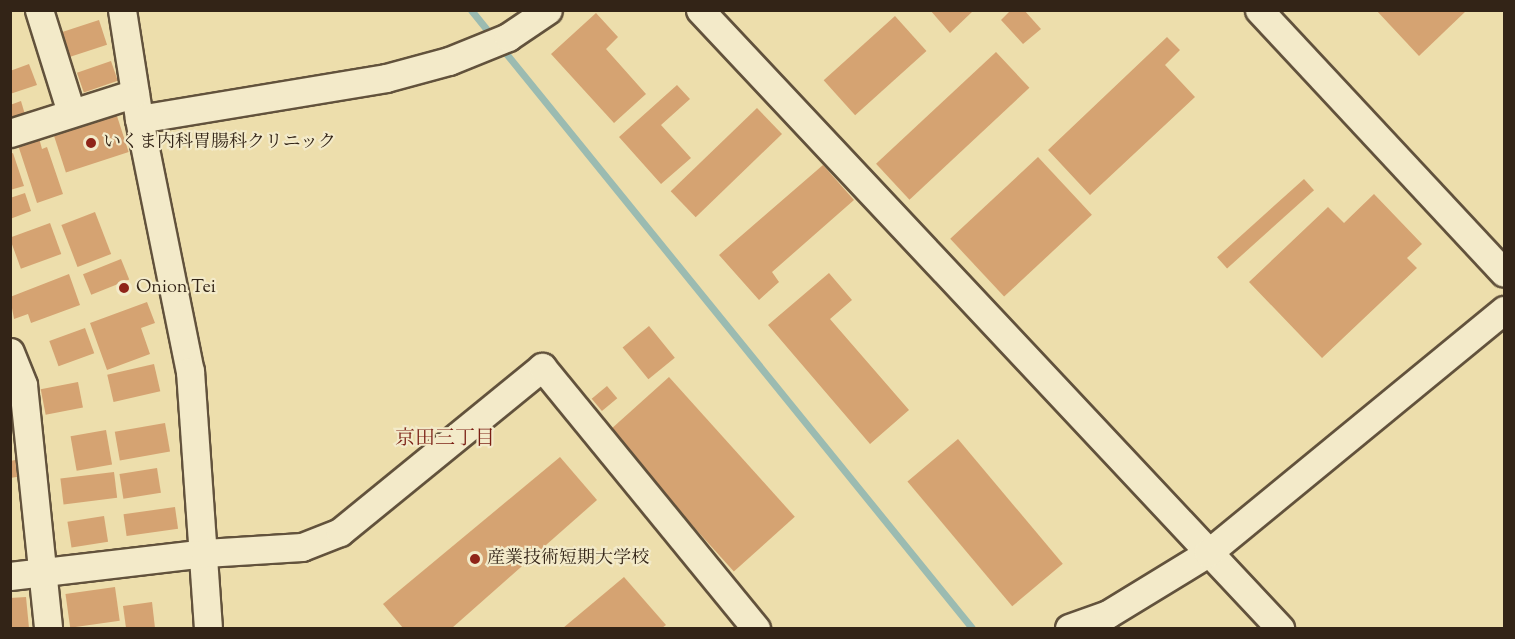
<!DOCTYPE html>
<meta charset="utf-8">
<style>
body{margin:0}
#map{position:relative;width:1515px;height:639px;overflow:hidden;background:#eddeac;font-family:"Sorts Mill Goudy","Noto Serif JP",serif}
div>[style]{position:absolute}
.stream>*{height:7px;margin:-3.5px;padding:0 3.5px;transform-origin:3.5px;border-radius:3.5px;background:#9bbbb1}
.building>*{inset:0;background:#d5a372;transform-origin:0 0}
.roads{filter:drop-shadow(2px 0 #62523c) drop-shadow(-2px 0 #62523c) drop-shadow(0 2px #62523c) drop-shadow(0 -2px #62523c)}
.minor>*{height:27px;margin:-13.5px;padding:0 13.5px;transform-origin:13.5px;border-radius:13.5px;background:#f3eac9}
.dots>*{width:16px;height:16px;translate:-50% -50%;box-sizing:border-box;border:3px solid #f3eac9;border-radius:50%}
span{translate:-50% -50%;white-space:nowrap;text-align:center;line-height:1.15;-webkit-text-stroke:4.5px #f3eac9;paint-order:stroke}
.poi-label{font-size:18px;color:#332417}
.left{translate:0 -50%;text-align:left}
.neighbourhood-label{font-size:20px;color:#7a1f14}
.frame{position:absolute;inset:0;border:12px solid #332417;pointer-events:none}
</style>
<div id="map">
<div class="stream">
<div style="left:471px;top:10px;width:35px;rotate:51deg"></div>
<div style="left:500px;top:46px;width:749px;rotate:50.96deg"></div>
</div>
<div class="building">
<div style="clip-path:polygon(930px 10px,974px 10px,950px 33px)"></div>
<div style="clip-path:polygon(1011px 10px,1024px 10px,1041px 29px,1023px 44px,1001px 20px)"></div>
<div style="clip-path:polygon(1376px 10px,1467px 10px,1419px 56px)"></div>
<div style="clip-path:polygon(596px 13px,618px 37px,606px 49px,646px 94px,614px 123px,551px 54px)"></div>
<div style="left:895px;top:16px;width:47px;height:96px;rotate:48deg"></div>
<div style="left:99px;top:20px;width:26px;height:41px;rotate:72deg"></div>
<div style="clip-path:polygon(1167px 37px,1180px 50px,1165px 65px,1195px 97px,1090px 195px,1048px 150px)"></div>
<div style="left:996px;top:52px;width:49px;height:164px;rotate:47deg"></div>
<div style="left:111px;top:61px;width:21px;height:36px;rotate:71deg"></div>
<div style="clip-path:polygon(29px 64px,37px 85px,10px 94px,10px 71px)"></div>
<div style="clip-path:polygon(677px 85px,690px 99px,661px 125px,691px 158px,661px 184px,619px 137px)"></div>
<div style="clip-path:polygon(21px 101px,26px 118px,10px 124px,10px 105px)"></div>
<div style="left:757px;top:108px;width:36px;height:120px;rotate:46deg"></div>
<div style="left:116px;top:113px;width:41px;height:66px;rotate:72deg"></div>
<div style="clip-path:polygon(39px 138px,42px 149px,47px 147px,63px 194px,37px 203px,18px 145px)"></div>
<div style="clip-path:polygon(13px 153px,24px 186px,10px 190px,10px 154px)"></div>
<div style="left:1038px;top:157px;width:79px;height:120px;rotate:47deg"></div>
<div style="clip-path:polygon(823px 165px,854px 200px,772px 272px,779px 282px,759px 300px,719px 255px)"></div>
<div style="left:1304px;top:179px;width:15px;height:117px;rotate:48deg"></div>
<div style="clip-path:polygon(25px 193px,31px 211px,10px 219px,10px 198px)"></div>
<div style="clip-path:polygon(1374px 194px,1422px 244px,1407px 258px,1417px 268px,1322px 358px,1249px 282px,1328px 207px,1344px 223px)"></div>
<div style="left:95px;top:212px;width:45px;height:36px;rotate:69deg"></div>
<div style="left:50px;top:223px;width:33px;height:43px;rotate:70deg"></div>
<div style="left:121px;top:259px;width:22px;height:41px;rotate:68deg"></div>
<div style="clip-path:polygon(829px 273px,852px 300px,830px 319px,909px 410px,870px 444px,768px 325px)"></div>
<div style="clip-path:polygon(69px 274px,80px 305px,31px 323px,28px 314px,14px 319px,10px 297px)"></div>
<div style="clip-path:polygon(147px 302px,155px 323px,141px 328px,150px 354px,107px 370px,90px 323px)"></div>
<div style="left:649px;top:326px;width:41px;height:34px;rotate:51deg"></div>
<div style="left:85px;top:328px;width:27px;height:38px;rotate:70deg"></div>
<div style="left:154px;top:364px;width:28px;height:48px;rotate:77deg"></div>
<div style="left:669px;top:377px;width:188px;height:82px;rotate:48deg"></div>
<div style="left:78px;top:382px;width:26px;height:38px;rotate:79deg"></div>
<div style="left:607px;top:386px;width:16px;height:20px;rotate:50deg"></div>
<div style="left:165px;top:423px;width:29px;height:51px;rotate:80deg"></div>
<div style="left:106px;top:430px;width:35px;height:36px;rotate:80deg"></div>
<div style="left:958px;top:439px;width:163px;height:66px;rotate:50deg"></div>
<div style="clip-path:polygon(560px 457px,597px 500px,452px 628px,403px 628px,383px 604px)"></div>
<div style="clip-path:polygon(21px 459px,23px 476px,10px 478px,10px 461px)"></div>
<div style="left:157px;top:468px;width:25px;height:38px;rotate:81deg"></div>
<div style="left:114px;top:472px;width:26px;height:54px;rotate:83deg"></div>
<div style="left:175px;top:507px;width:22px;height:52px;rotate:82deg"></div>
<div style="left:104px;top:516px;width:26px;height:37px;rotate:81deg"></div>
<div style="clip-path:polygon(624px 577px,666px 625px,662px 628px,563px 628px)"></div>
<div style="left:115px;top:587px;width:34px;height:50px;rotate:82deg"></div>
<div style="clip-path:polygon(26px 597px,29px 628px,10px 628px,10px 598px)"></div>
<div style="clip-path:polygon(152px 602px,155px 628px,126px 628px,123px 606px)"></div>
</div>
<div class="roads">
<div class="minor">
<div style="left:39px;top:10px;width:107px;rotate:72.6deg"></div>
<div style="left:122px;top:10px;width:110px;rotate:81.1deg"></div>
<div style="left:139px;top:119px;width:257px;rotate:78.6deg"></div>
<div style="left:190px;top:371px;width:258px;rotate:86deg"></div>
<div style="left:700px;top:10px;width:848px;rotate:46.82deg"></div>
<div style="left:1259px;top:10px;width:359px;rotate:47deg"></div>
<div style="left:139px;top:119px;width:250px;rotate:-9.4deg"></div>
<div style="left:386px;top:78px;width:65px;rotate:-15.1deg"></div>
<div style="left:449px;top:61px;width:64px;rotate:-22.1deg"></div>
<div style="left:508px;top:37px;width:48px;rotate:-34deg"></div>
<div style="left:10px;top:133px;width:131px;rotate:-17.7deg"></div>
<div style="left:10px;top:352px;width:35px;rotate:68deg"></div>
<div style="left:23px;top:385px;width:244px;rotate:84.1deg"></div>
<div style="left:10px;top:576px;width:196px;rotate:-6.7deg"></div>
<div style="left:205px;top:553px;width:97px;rotate:-3.5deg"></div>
<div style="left:302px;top:547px;width:41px;rotate:-21.5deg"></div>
<div style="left:340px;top:532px;width:261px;rotate:-39.2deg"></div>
<div style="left:542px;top:367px;width:338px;rotate:50.7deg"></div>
<div style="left:1069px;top:628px;width:41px;rotate:-19.7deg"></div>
<div style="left:1108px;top:614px;width:117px;rotate:-31.4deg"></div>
<div style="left:1208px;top:553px;width:383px;rotate:-39.4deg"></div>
</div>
</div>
<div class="dots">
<div style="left:91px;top:143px;background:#8f2418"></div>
<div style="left:124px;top:288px;background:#8f2418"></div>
<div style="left:475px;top:559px;background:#8f2418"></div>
</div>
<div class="poi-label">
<span class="left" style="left:103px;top:143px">いくま内科胃腸科クリニック</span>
<span class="left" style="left:136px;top:288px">Onion Tei</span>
<span class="left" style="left:487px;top:559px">産業技術短期大学校</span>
</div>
<div class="neighbourhood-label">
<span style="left:445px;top:439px">京田三丁目</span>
</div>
<div class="frame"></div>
</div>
